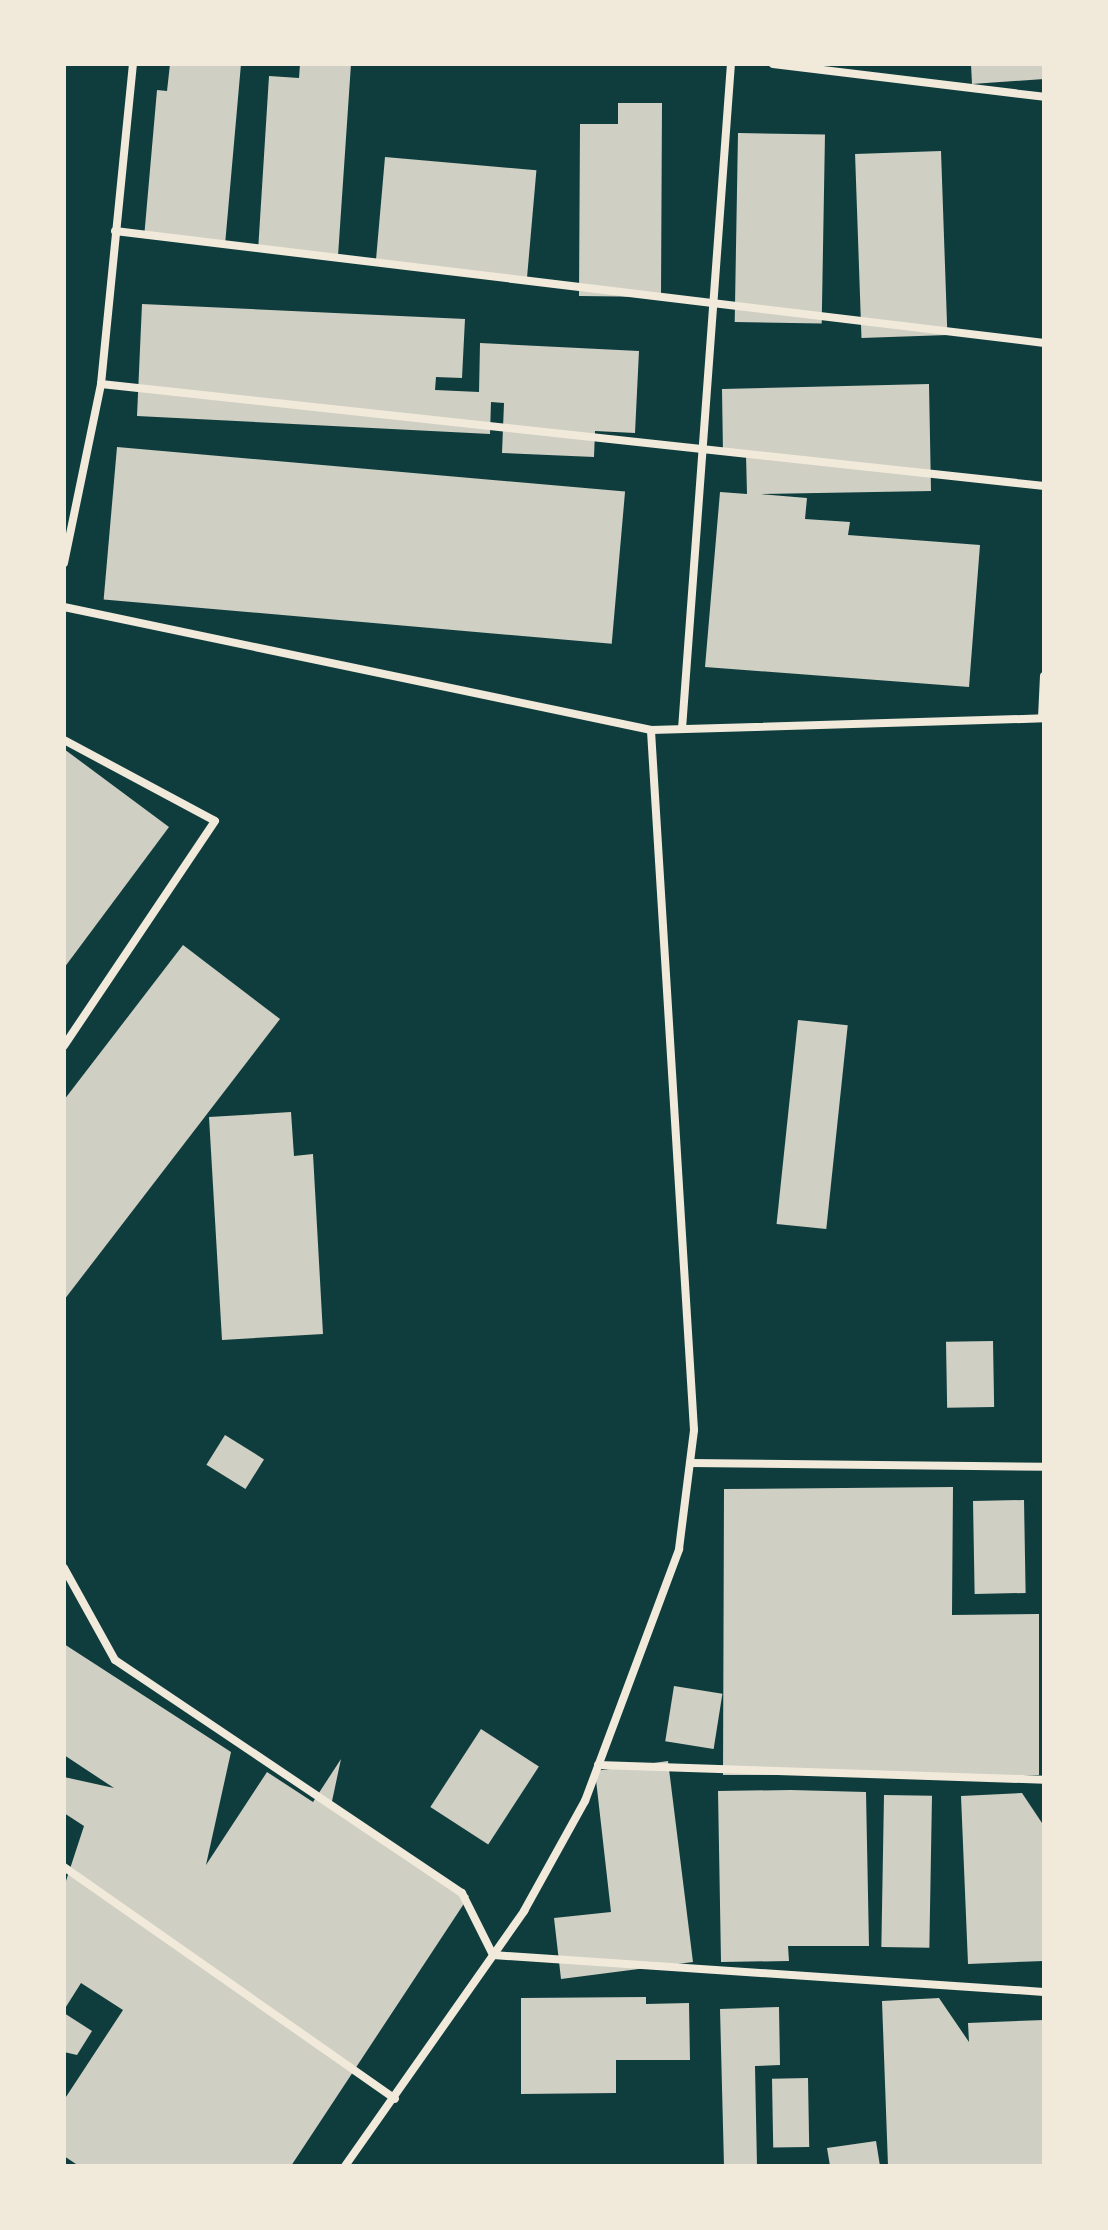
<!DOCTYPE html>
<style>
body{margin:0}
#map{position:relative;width:1108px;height:2230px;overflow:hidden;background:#0f3d3e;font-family:"Source Sans 3",sans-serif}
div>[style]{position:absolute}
.building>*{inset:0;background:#cfcfc3;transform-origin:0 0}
.minor>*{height:8px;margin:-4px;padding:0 4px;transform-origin:4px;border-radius:4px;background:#f1e9da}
span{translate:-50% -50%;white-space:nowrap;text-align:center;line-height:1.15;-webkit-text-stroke:6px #f1e9da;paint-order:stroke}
.frame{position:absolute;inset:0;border:66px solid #f1e9da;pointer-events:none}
</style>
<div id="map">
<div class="building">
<div style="clip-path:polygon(170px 64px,241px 64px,225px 245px,144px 238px,157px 90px,167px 91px)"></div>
<div style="clip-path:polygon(300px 64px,351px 64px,338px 256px,258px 251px,269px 76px,299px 78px)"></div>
<div style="clip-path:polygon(971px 64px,1044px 64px,1044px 79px,972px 84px)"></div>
<div style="clip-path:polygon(618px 103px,662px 103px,661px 297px,579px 296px,580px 124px,618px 124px)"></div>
<div style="left:738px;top:133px;width:87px;height:189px;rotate:1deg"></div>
<div style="left:941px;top:151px;width:184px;height:86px;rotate:88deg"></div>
<div style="left:385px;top:157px;width:152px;height:109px;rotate:5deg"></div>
<div style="clip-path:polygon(142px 304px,465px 319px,462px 378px,436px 377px,435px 390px,479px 392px,480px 343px,639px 351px,635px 433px,595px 431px,594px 457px,502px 453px,504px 403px,491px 402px,490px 434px,137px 416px)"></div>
<div style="clip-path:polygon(929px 384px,931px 491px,760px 494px,807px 498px,805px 519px,850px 522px,848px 535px,980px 545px,969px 687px,705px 667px,720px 492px,747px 494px,746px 455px,723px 455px,722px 389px)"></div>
<div style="left:117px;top:447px;width:510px;height:153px;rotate:5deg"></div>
<div style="clip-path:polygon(64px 749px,169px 827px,64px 968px)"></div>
<div style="clip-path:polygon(183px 945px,280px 1019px,64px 1300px,64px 1100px)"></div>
<div style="left:798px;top:1020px;width:50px;height:205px;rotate:6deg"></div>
<div style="clip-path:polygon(291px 1112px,294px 1156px,313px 1154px,323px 1334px,222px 1340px,209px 1117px)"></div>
<div style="left:993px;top:1341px;width:66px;height:47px;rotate:89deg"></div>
<div style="left:225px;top:1435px;width:46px;height:35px;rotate:32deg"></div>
<div style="clip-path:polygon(953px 1487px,952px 1615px,1039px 1614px,1039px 1775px,723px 1775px,724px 1489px)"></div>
<div style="left:1024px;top:1500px;width:93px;height:51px;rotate:89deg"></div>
<div style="clip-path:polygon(64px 1644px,231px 1752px,206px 1865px,267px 1772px,313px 1802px,341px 1759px,331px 1806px,469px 1896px,291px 2166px,79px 2166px,64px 2156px,64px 2100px,123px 2010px,81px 1983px,64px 2010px,64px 1887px,84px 1826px,64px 1813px,64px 1777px,114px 1788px,64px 1755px)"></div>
<div style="left:674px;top:1686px;width:49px;height:56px;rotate:9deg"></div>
<div style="left:481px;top:1729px;width:69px;height:93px;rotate:33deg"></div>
<div style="clip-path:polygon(668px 1761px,693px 1962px,561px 1979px,554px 1918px,611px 1912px,595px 1771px)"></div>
<div style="clip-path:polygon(791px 1790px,866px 1792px,869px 1946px,788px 1946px,789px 1961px,721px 1962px,718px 1791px)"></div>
<div style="clip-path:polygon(1022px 1793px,1044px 1826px,1044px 1961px,968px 1964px,961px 1796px)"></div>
<div style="left:884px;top:1795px;width:48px;height:152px;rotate:1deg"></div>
<div style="clip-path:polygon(646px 1997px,646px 2004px,689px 2003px,690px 2060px,616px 2060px,616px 2093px,521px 2094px,521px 1998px)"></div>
<div style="clip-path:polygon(939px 1998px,969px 2042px,968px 2023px,1044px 2020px,1044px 2166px,888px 2166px,882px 2001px)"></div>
<div style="clip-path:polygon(779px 2007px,780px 2065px,755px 2066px,757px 2166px,724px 2166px,720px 2009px)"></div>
<div style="clip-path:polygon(64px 2013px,92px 2031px,77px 2055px,64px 2052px)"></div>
<div style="left:808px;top:2078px;width:69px;height:36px;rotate:89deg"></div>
<div style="clip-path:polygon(876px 2141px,880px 2166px,830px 2166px,827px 2148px)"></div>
</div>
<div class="minor">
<div style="left:773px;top:64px;width:273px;rotate:6.9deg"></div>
<div style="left:115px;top:231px;width:936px;rotate:6.87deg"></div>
<div style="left:101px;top:384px;width:949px;rotate:6.17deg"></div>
<div style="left:64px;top:563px;width:183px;rotate:-78.3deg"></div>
<div style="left:101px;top:384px;width:322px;rotate:-84.3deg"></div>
<div style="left:64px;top:607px;width:600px;rotate:11.83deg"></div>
<div style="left:651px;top:730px;width:393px;rotate:-1.7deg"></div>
<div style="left:1042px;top:718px;width:42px;rotate:-87.3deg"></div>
<div style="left:682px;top:729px;width:667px;rotate:-85.79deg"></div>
<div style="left:64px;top:740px;width:171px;rotate:28.2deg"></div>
<div style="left:215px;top:821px;width:271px;rotate:123.9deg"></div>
<div style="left:690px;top:1463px;width:354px;rotate:0.6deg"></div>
<div style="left:64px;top:1568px;width:105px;rotate:61deg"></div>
<div style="left:115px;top:1660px;width:418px;rotate:33.9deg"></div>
<div style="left:462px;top:1893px;width:69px;rotate:63.4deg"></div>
<div style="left:493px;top:1955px;width:552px;rotate:3.84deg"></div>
<div style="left:598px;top:1765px;width:446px;rotate:1.9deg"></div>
<div style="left:64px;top:1867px;width:404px;rotate:35deg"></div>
<div style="left:345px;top:2166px;width:312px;rotate:-54.9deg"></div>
<div style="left:524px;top:1911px;width:126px;rotate:-61deg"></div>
<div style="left:585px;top:1801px;width:269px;rotate:-69.5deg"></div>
<div style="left:679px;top:1549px;width:120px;rotate:-82.8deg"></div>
<div style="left:694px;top:1430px;width:701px;rotate:-93.52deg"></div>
</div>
<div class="frame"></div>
</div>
